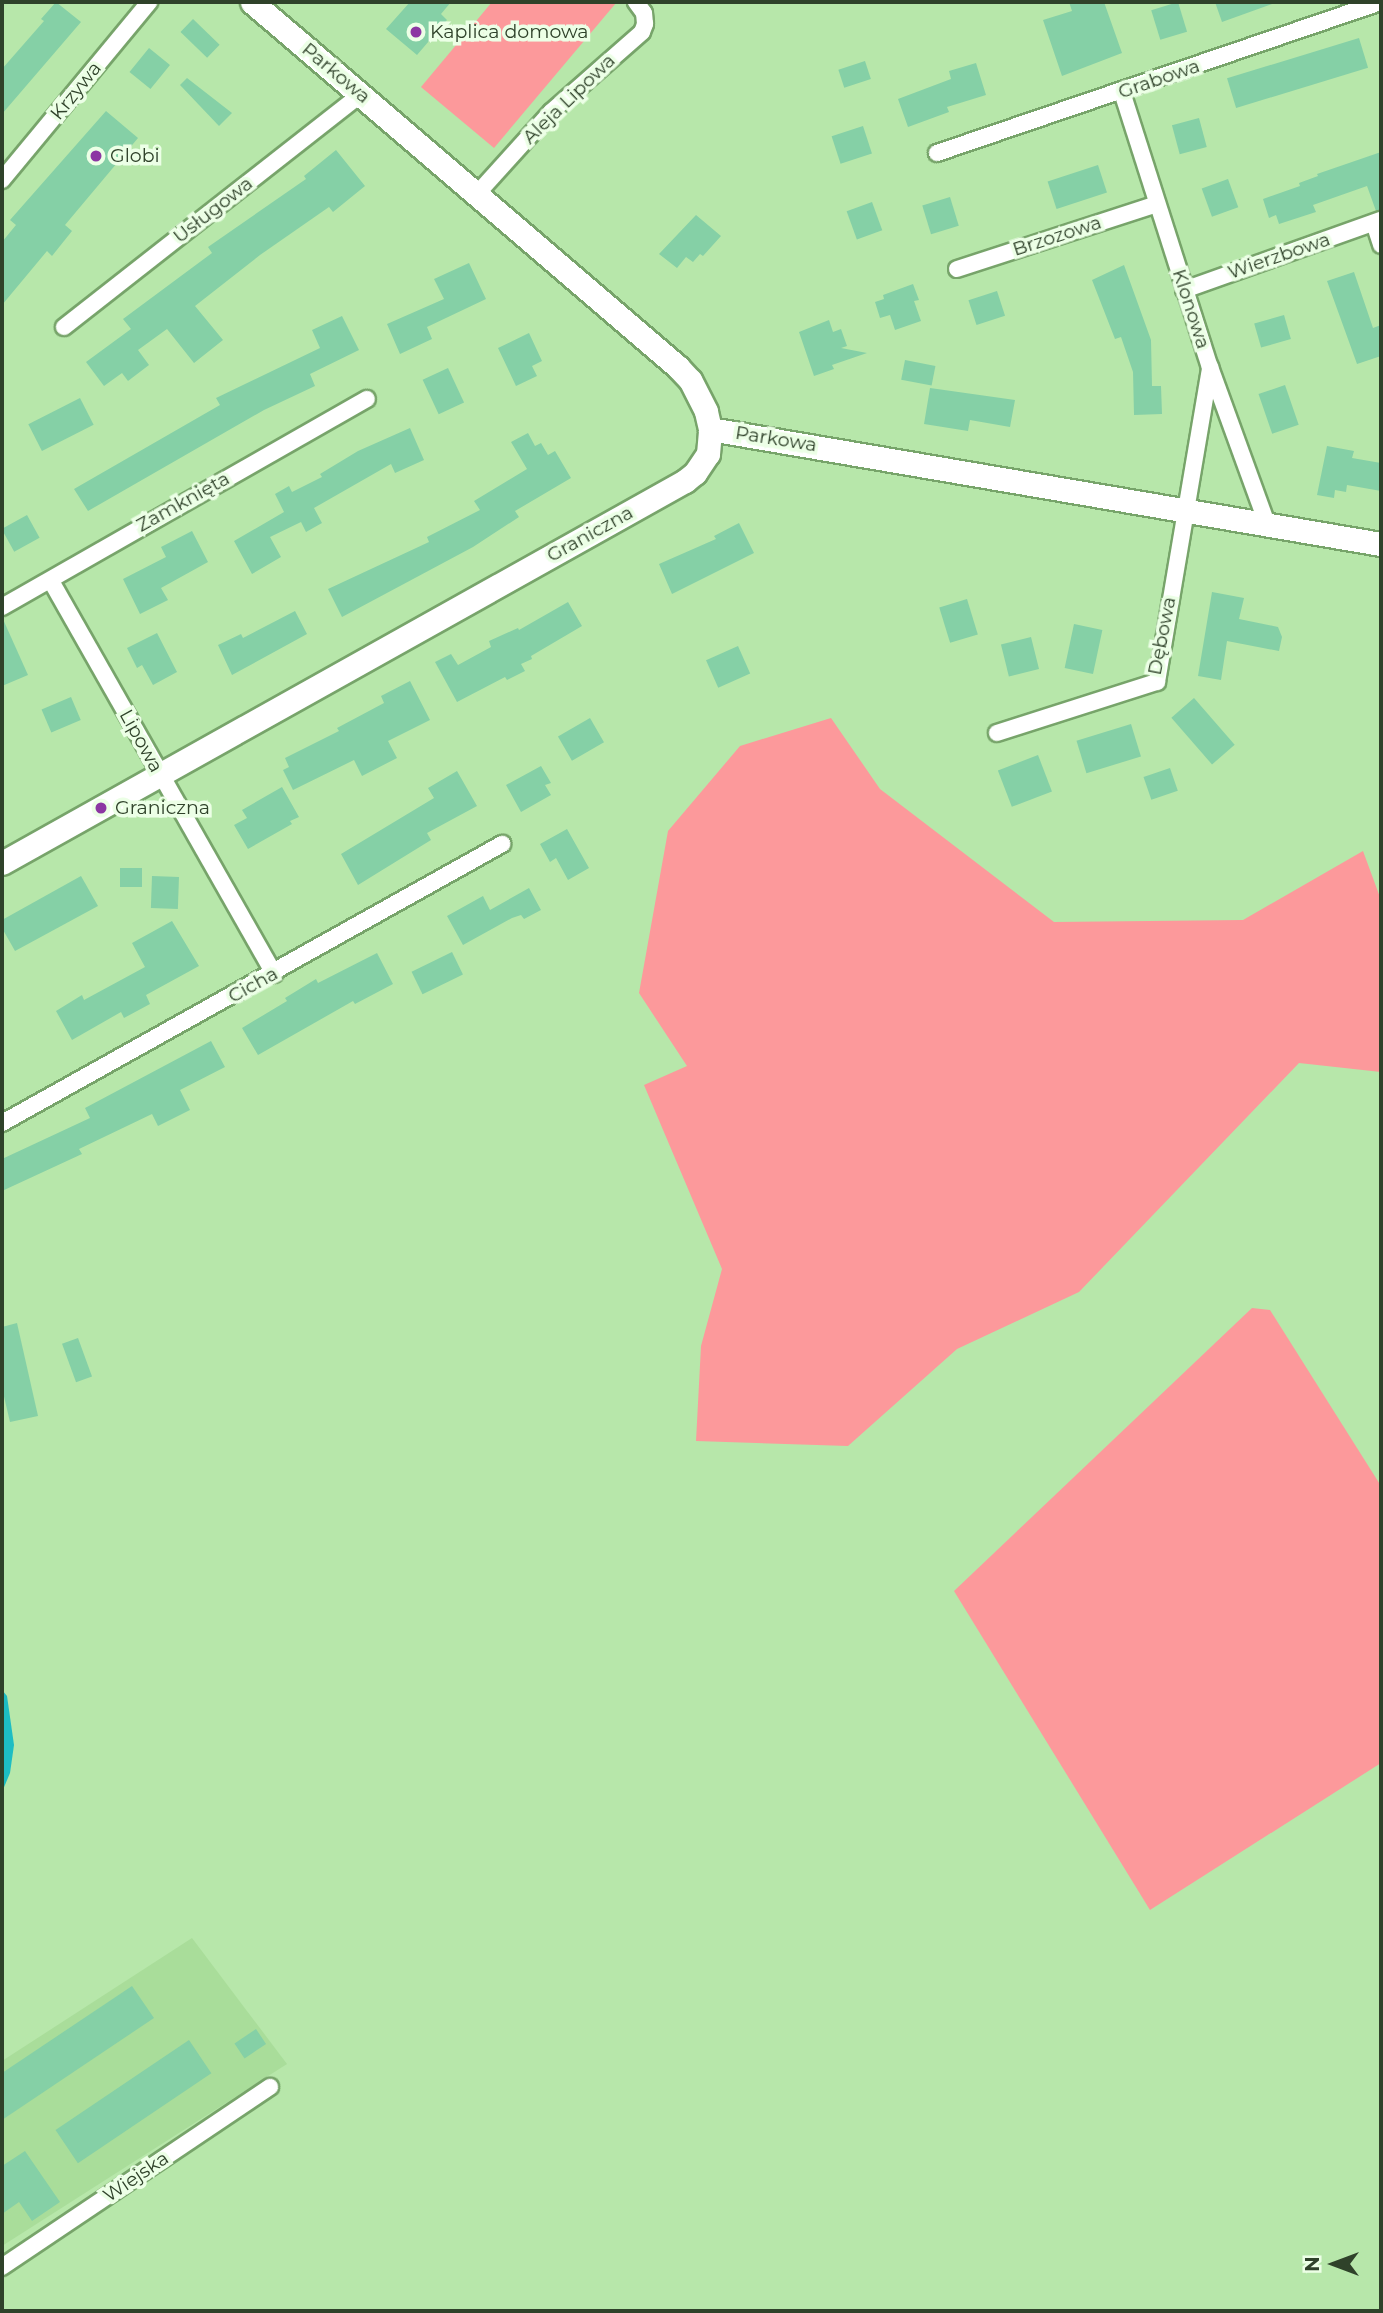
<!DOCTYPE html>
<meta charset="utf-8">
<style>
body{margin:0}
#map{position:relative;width:1383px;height:2313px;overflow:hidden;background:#b7e7aa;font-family:Montserrat,sans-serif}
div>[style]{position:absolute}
.built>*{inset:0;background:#a9dd9a}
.green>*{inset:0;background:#fc999b}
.water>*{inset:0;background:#1dbdc3}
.building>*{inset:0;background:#85d0a6;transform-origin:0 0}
.roads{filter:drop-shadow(2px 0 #77a46a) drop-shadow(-2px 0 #77a46a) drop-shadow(0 2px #77a46a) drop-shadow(0 -2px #77a46a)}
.street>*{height:16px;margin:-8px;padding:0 8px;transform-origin:8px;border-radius:8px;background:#fff}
.secondary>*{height:23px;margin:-11.5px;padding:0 11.5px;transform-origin:11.5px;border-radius:11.5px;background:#fff}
.dots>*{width:19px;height:19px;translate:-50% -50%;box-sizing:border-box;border:4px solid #ecffe6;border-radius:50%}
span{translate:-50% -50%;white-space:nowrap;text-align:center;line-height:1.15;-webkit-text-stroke:7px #ecffe6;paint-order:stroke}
.poi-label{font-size:19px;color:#2f422a}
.left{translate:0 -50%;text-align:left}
.street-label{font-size:19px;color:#2f422a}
.frame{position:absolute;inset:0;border:4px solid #2f422a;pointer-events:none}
.north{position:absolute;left:1299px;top:2229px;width:70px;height:70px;-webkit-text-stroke:5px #ecffe6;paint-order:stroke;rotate:270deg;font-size:19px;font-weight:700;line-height:28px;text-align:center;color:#2f422a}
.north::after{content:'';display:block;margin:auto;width:24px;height:32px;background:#2f422a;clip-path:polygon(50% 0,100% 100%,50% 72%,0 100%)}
</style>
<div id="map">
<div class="built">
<div style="clip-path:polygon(192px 1938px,287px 2064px,2px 2246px,2px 2061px)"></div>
</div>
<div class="green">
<div style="clip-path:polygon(492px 2px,616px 3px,494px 148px,421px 87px)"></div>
<div style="clip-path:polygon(831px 718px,880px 789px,1054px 922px,1243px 920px,1363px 851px,1381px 900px,1381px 1072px,1299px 1063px,1079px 1292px,957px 1349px,848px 1446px,696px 1441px,701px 1346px,722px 1269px,644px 1085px,687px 1066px,639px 993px,668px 831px,740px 746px)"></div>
<div style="clip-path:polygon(1252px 1308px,1270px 1310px,1381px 1486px,1381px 1763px,1150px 1910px,954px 1591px)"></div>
</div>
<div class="water">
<div style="clip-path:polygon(2px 1690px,7px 1696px,14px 1745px,10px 1773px,2px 1792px)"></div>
</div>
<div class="building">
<div style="clip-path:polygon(56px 2px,81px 22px,2px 114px,2px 69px,44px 21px,41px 19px)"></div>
<div style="clip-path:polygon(410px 2px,451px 2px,441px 14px,447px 20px,417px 55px,386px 29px)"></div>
<div style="clip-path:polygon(1069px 2px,1104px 2px,1122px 53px,1062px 76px,1043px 20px,1072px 11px)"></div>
<div style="left:1178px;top:2px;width:31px;height:28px;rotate:73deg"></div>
<div style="clip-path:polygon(1215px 2px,1272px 2px,1272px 4px,1222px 22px)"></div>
<div style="left:193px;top:19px;width:37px;height:18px;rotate:44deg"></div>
<div style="left:1359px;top:38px;width:31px;height:138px;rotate:73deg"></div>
<div style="left:149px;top:48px;width:27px;height:31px;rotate:39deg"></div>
<div style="left:865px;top:61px;width:19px;height:28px;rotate:72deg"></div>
<div style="clip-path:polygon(976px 63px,986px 95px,947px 107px,949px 112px,908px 127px,898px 99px,951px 79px,949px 71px)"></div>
<div style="clip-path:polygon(187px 78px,232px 113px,219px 126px,180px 85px)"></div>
<div style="clip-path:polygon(106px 111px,138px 138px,65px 225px,72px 231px,52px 256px,47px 251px,2px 305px,2px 242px,16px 225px,10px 220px)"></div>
<div style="left:1199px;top:118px;width:30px;height:28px;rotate:75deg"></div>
<div style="left:863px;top:126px;width:29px;height:33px;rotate:72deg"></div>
<div style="clip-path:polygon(336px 150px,365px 186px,333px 212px,329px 207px,260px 255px,195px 306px,223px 340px,194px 363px,167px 329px,138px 350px,149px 365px,128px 381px,122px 373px,104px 386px,86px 362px,131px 329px,123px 319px,212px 253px,208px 247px,306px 179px,304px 176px)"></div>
<div style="clip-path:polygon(1381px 152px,1381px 210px,1376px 211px,1367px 186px,1313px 205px,1316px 212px,1279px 224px,1276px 215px,1269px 218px,1263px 199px,1300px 186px,1299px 183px,1318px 176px,1317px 174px)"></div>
<div style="left:1098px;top:165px;width:29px;height:53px;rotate:72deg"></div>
<div style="left:1228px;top:179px;width:30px;height:28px;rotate:70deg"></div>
<div style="left:950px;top:197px;width:30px;height:29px;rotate:73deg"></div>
<div style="left:872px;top:202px;width:30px;height:27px;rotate:70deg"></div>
<div style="clip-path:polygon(696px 215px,721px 236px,703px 256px,700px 254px,693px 262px,686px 257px,677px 268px,659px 254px)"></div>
<div style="clip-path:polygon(469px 263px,486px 299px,427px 327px,432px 339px,400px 354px,387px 324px,444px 299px,434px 279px)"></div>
<div style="clip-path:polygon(1124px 265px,1151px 340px,1152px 386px,1161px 386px,1162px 414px,1134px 415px,1133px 372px,1121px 337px,1115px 339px,1092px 280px)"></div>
<div style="clip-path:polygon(1354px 272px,1373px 328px,1381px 325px,1381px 356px,1357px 364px,1327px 281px)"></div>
<div style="clip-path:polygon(913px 284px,919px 300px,914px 301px,921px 321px,895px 330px,890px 315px,880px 318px,875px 302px,884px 299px,883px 295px)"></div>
<div style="left:997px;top:291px;width:26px;height:30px;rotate:72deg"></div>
<div style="left:1284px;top:315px;width:25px;height:31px;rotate:74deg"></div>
<div style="clip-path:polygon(342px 316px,359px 350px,310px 374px,315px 386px,264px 410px,88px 511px,74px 489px,220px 405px,216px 398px,320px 348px,312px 330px)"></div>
<div style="clip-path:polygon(829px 320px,833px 332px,841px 329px,847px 346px,841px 348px,867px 353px,832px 365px,834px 369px,814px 376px,799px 332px)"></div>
<div style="clip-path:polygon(529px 333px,542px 361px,532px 366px,537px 376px,516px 386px,498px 348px)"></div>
<div style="left:905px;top:360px;width:31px;height:20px;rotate:11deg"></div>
<div style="left:448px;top:368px;width:38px;height:28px;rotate:65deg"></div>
<div style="left:1285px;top:385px;width:42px;height:28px;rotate:71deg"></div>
<div style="clip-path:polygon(930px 388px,1015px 400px,1010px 427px,970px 420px,968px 431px,924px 424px)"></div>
<div style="left:80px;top:398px;width:30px;height:58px;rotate:63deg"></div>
<div style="clip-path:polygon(410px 428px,424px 460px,395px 473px,391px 464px,314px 508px,322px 523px,306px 532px,301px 522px,270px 537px,281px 557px,252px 574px,234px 541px,284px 512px,275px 494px,289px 486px,292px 492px,322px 477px,320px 474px,358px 451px)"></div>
<div style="clip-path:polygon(528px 433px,535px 446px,541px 443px,548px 455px,555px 451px,571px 478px,515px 511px,519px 517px,473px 547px,342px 617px,328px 589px,429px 542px,427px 537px,480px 510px,474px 501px,527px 469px,511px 442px)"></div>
<div style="clip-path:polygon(1327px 446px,1354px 451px,1352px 458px,1381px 463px,1381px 491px,1347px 485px,1346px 492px,1335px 490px,1334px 498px,1317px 495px)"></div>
<div style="left:27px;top:515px;width:26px;height:29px;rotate:61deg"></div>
<div style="clip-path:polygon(739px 523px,754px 553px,672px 594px,659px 564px,716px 539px,714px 536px)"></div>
<div style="clip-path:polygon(192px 531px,208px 562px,161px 588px,168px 600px,140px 614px,123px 579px,166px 557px,161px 547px)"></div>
<div style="clip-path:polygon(1212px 592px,1244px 598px,1239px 619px,1278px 627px,1282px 637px,1279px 651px,1227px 641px,1221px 680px,1198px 676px)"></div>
<div style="left:967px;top:599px;width:37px;height:29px;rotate:73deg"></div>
<div style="clip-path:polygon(568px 602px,582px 626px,531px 656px,532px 659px,521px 664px,525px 671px,507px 680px,505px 677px,457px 702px,435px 662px,451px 654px,458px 665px,491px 647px,489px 641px,518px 628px,519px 630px)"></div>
<div style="clip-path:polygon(295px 611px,307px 634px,232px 675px,218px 645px,241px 634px,243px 638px)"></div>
<div style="clip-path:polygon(2px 617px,28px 675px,2px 686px)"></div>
<div style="left:1074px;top:624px;width:29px;height:45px;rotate:12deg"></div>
<div style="clip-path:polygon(157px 633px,177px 672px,153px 685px,142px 665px,137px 668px,127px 648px)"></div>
<div style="left:1031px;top:637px;width:33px;height:31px;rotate:76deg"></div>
<div style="left:738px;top:646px;width:30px;height:35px;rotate:66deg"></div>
<div style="clip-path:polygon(410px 681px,430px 720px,388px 741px,397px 758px,362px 776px,354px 760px,293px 790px,283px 770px,289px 767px,285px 758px,339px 731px,337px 728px,384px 703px,381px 696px)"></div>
<div style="left:71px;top:697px;width:25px;height:32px;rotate:67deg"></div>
<div style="left:1194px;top:698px;width:62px;height:30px;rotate:49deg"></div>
<div style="left:590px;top:718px;width:28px;height:37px;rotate:60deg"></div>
<div style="left:1131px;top:724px;width:34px;height:57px;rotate:73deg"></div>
<div style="left:1038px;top:755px;width:39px;height:43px;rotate:69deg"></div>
<div style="clip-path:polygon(541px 766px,551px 783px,545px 785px,551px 795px,521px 812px,506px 785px)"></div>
<div style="left:1170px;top:768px;width:24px;height:28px;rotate:71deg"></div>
<div style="clip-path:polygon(457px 771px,477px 806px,427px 833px,431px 840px,358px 885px,341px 854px,434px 798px,428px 788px)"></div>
<div style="clip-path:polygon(282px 787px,299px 817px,290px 821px,292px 824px,248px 849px,234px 825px,247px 818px,242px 810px)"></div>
<div style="clip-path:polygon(567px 829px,589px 868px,568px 880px,556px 858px,550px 862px,540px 844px)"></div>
<div style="left:120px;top:868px;width:22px;height:19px"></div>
<div style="clip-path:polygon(81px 876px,98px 906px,15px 951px,2px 928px,2px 920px)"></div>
<div style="left:152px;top:876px;width:27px;height:32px;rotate:2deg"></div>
<div style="clip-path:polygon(529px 888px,541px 910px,524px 919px,521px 915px,512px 918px,463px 945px,447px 916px,483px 896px,490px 910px)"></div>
<div style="clip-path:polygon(172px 921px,199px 966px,146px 995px,150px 1004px,124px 1018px,121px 1012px,72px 1040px,56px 1011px,82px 995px,84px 1000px,145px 967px,132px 943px)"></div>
<div style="left:452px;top:952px;width:25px;height:45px;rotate:64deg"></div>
<div style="clip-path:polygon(377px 953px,393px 984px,355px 1004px,353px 1001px,258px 1055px,242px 1028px,287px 1001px,285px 998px,316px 979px,318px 983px)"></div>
<div style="clip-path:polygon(211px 1041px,225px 1067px,180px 1090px,190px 1110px,158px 1126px,152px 1114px,79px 1149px,82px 1154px,2px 1191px,2px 1159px,90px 1118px,85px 1108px)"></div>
<div style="clip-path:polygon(17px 1323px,38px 1416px,10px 1422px,2px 1388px,2px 1327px)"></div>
<div style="left:78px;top:1338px;width:41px;height:17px;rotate:70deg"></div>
<div style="clip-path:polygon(132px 1986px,154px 2018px,2px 2120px,2px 2073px)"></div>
<div style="left:256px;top:2029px;width:18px;height:26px;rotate:56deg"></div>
<div style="left:189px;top:2040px;width:40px;height:161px;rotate:56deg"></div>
<div style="clip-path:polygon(25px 2151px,60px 2202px,32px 2221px,19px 2202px,2px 2214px,2px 2166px)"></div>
</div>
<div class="roads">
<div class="street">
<div style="left:1122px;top:92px;width:289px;rotate:72.3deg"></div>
<div style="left:1210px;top:367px;width:167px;rotate:70deg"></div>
<div style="left:937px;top:153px;width:469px;rotate:-18.8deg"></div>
<div style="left:2px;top:180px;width:231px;rotate:-50.4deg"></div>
<div style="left:477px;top:194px;width:110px;rotate:-47.9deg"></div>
<div style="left:551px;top:112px;width:121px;rotate:-41.3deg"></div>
<div style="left:642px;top:32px;width:9px;rotate:-69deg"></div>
<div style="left:645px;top:24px;width:11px;rotate:-95deg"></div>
<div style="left:644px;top:13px;width:14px;rotate:-126deg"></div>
<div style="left:1374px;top:223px;width:23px;rotate:72deg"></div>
<div style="left:957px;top:269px;width:210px;rotate:-18deg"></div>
<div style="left:1184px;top:290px;width:209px;rotate:-19.6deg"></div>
<div style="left:64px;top:327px;width:377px;rotate:-38.1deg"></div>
<div style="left:51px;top:581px;width:452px;rotate:60.4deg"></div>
<div style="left:2px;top:607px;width:420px;rotate:-29.7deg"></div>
<div style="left:997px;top:733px;width:168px;rotate:-17.7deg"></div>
<div style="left:1157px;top:682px;width:319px;rotate:-80.4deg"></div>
<div style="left:2px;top:1123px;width:573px;rotate:-29.16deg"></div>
<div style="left:2px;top:2267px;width:323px;rotate:-33.9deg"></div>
</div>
<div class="secondary">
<div style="left:710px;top:429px;width:681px;rotate:9.73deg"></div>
<div style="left:2px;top:863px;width:783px;rotate:-29.22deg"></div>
<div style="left:685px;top:481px;width:13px;rotate:-39deg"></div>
<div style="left:695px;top:473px;width:23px;rotate:-56deg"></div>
<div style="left:708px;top:454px;width:25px;rotate:-85deg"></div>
<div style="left:710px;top:429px;width:18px;rotate:-103deg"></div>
<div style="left:706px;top:411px;width:35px;rotate:-117deg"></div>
<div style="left:690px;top:380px;width:18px;rotate:-133deg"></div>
<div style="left:678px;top:367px;width:561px;rotate:-139.41deg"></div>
</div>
</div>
<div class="dots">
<div style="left:416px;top:32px;background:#8c36a3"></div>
<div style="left:96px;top:156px;background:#8c36a3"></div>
<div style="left:101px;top:808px;background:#8c36a3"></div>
</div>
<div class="poi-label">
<span class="left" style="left:430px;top:32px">Kaplica domowa</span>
<span class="left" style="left:110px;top:156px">Globi</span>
<span class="left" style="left:115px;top:808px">Graniczna</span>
</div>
<div class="street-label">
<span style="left:336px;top:73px;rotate:40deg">Parkowa</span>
<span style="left:1159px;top:79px;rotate:-19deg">Grabowa</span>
<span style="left:76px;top:91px;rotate:-51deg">Krzywa</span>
<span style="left:569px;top:99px;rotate:-44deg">Aleja Lipowa</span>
<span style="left:213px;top:210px;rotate:-38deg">Usługowa</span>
<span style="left:1057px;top:236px;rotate:-18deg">Brzozowa</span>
<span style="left:1279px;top:256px;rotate:-19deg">Wierzbowa</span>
<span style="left:1191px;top:309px;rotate:72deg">Klonowa</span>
<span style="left:776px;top:439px;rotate:9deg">Parkowa</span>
<span style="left:183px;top:502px;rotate:-29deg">Zamknięta</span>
<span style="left:590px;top:534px;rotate:-29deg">Graniczna</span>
<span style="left:1162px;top:636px;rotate:-79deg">Dębowa</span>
<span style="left:141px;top:741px;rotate:61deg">Lipowa</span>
<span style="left:253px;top:985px;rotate:-29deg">Cicha</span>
<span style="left:136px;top:2177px;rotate:-34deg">Wiejska</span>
</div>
<div class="frame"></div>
<div class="north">N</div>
</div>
